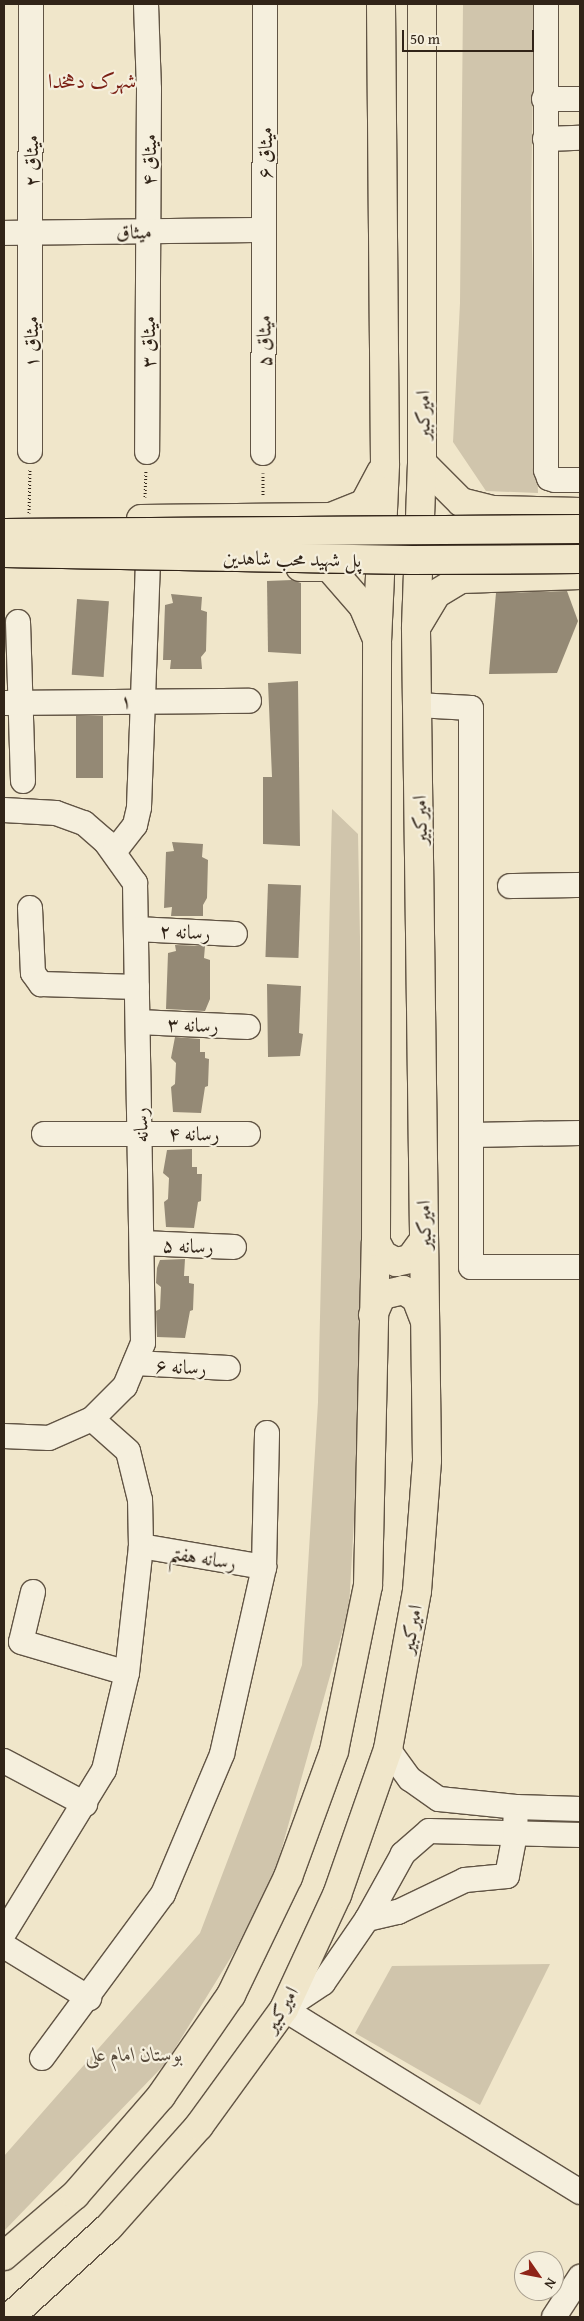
<!DOCTYPE html>
<meta charset="utf-8">
<style>
body{margin:0}
#map{position:relative;width:584px;height:2321px;overflow:hidden;background:#f0e6ca;font-family:"Gentium Book Plus",Amiri,serif}
div>[style]{position:absolute}
.green>*{inset:0;background:#d0c5ac}
.building>*{inset:0;background:#948975;transform-origin:0 0}
.path>*{height:3px;margin-top:-1.5px;transform-origin:0;background:repeating-linear-gradient(90deg,#312418 0 1px,transparent 0 3.5px)}
.roads{filter:drop-shadow(1px 0 #615444) drop-shadow(-1px 0 #615444) drop-shadow(0 1px #615444) drop-shadow(0 -1px #615444)}
.minor>*{height:24px;margin:-12px;padding:0 12px;transform-origin:12px;border-radius:12px;background:#f5efdd}
.major>*{height:28px;margin:-14px;padding:0 14px;transform-origin:14px;border-radius:14px;background:#f0e6ca}
.bridges{filter:drop-shadow(1px 0 #312418) drop-shadow(-1px 0 #312418) drop-shadow(0 1px #312418) drop-shadow(0 -1px #312418)}
.major-bridge>*{height:28px;margin:-14px;padding:0 14px;transform-origin:14px;border-radius:14px;background:#f0e6ca}
span{translate:-50% -50%;white-space:nowrap;text-align:center;line-height:1.15;-webkit-text-stroke:4.5px #f5efdd;paint-order:stroke}
.street-label{font-size:20px;color:#312418}
.park-label{font-size:20px;color:#594c3d;font-style:italic}
.neighbourhood-label{font-size:21px;color:#7a1f14}
.frame{position:absolute;inset:0;border:5px solid #312418;pointer-events:none}
.north{position:absolute;left:514px;top:2251px;width:50px;height:50px;box-sizing:border-box;background:#f5efdd;border:1px solid #a79e8e;border-radius:50%;rotate:123deg;font-size:14px;font-weight:700;line-height:20px;text-align:center;color:#312418}
.north::after{content:'';display:block;margin:auto;width:18px;height:22px;background:#8f2418;clip-path:polygon(50% 0,100% 100%,50% 72%,0 100%)}
.scale{position:absolute;left:402px;top:30px;width:132px;height:22px;box-sizing:border-box;border:2px solid #312418;border-top:0;padding-left:6px;font-size:15px;line-height:18px;white-space:nowrap;color:#312418;-webkit-text-stroke:4px #f5efdd;paint-order:stroke}
</style>
<div id="map">
<div class="green">
<div style="clip-path:polygon(463px 4px,534px 4px,531px 207px,538px 493px,486px 491px,453px 442px,460px 303px)"></div>
<div style="clip-path:polygon(332px 809px,358px 834px,364px 1145px,362px 1379px,349px 1608px,276px 1869px,236px 1949px,166px 2063px,4px 2231px,4px 2156px,200px 1933px,302px 1665px,318px 1402px)"></div>
<div style="clip-path:polygon(550px 1964px,480px 2105px,355px 2033px,392px 1966px)"></div>
</div>
<div class="building">
<div style="clip-path:polygon(292px 580px,301px 583px,301px 654px,268px 652px,267px 581px)"></div>
<div style="clip-path:polygon(567px 591px,578px 621px,557px 673px,489px 674px,496px 593px)"></div>
<div style="clip-path:polygon(171px 594px,202px 597px,201px 610px,207px 612px,206px 651px,201px 657px,202px 669px,170px 669px,171px 660px,163px 660px,165px 605px,173px 603px)"></div>
<div style="left:77px;top:599px;width:32px;height:76px;rotate:4deg"></div>
<div style="clip-path:polygon(298px 681px,300px 846px,263px 844px,263px 777px,272px 777px,268px 683px)"></div>
<div style="left:76px;top:716px;width:27px;height:62px"></div>
<div style="clip-path:polygon(172px 842px,203px 844px,202px 857px,208px 860px,207px 898px,203px 905px,203px 916px,171px 916px,172px 907px,164px 908px,166px 852px,174px 851px)"></div>
<div style="left:268px;top:884px;width:33px;height:73px;rotate:2deg"></div>
<div style="clip-path:polygon(175px 945px,205px 946px,204px 958px,210px 960px,210px 999px,205px 1011px,166px 1009px,168px 953px,176px 951px)"></div>
<div style="clip-path:polygon(267px 984px,301px 986px,299px 1033px,303px 1034px,300px 1056px,268px 1057px)"></div>
<div style="clip-path:polygon(175px 1037px,200px 1039px,200px 1052px,205px 1052px,205px 1058px,209px 1059px,208px 1086px,205px 1087px,201px 1113px,173px 1112px,171px 1087px,175px 1084px,176px 1063px,171px 1058px)"></div>
<div style="clip-path:polygon(192px 1149px,192px 1167px,197px 1167px,197px 1174px,202px 1174px,201px 1201px,198px 1202px,194px 1228px,166px 1227px,164px 1202px,168px 1199px,169px 1178px,163px 1173px,167px 1150px)"></div>
<div style="clip-path:polygon(185px 1259px,184px 1276px,189px 1276px,189px 1283px,194px 1284px,193px 1310px,190px 1311px,185px 1338px,157px 1337px,156px 1311px,160px 1309px,161px 1287px,156px 1283px,157px 1268px,160px 1260px)"></div>
</div>
<div class="path">
<div style="left:263px;top:473px;width:24px;rotate:90deg"></div>
<div style="left:145px;top:497px;width:27px;rotate:-88deg"></div>
<div style="left:29px;top:513px;width:44px;rotate:-88.7deg"></div>
</div>
<div class="roads">
<div class="minor">
<div style="left:146px;top:4px;width:85px;rotate:88deg"></div>
<div style="left:149px;top:89px;width:363px;rotate:90.3deg"></div>
<div style="left:546px;top:4px;width:466px;rotate:90deg"></div>
<div style="left:546px;top:470px;width:9px;rotate:69deg"></div>
<div style="left:549px;top:478px;width:6px;rotate:18deg"></div>
<div style="left:555px;top:480px;width:25px"></div>
<div style="left:544px;top:99px;width:36px"></div>
<div style="left:545px;top:139px;width:35px;rotate:-2deg"></div>
<div style="left:4px;top:233px;width:260px;rotate:-0.7deg"></div>
<div style="left:30px;top:451px;width:447px;rotate:-89.9deg"></div>
<div style="left:263px;top:453px;width:449px;rotate:-89.7deg"></div>
<div style="left:18px;top:622px;width:159px;rotate:88.2deg"></div>
<div style="left:4px;top:703px;width:245px;rotate:-0.5deg"></div>
<div style="left:417px;top:705px;width:54px;rotate:3.2deg"></div>
<div style="left:471px;top:708px;width:559px;rotate:90deg"></div>
<div style="left:471px;top:1267px;width:109px"></div>
<div style="left:4px;top:810px;width:52px;rotate:3.3deg"></div>
<div style="left:56px;top:813px;width:30px;rotate:20deg"></div>
<div style="left:84px;top:823px;width:28px;rotate:41deg"></div>
<div style="left:105px;top:841px;width:52px;rotate:54.5deg"></div>
<div style="left:135px;top:883px;width:460px;rotate:89deg"></div>
<div style="left:143px;top:1343px;width:47px;rotate:112.7deg"></div>
<div style="left:125px;top:1386px;width:47px;rotate:135deg"></div>
<div style="left:92px;top:1419px;width:47px;rotate:156.2deg"></div>
<div style="left:49px;top:1438px;width:45px;rotate:-177.5deg"></div>
<div style="left:114px;top:852px;width:34px;rotate:-52deg"></div>
<div style="left:135px;top:825px;width:18px;rotate:-77deg"></div>
<div style="left:139px;top:807px;width:242px;rotate:-87.9deg"></div>
<div style="left:510px;top:886px;width:70px;rotate:-0.8deg"></div>
<div style="left:30px;top:908px;width:65px;rotate:87.4deg"></div>
<div style="left:33px;top:973px;width:14px;rotate:54deg"></div>
<div style="left:41px;top:984px;width:96px;rotate:1.8deg"></div>
<div style="left:136px;top:929px;width:99px;rotate:2.9deg"></div>
<div style="left:138px;top:1022px;width:110px;rotate:2.6deg"></div>
<div style="left:44px;top:1134px;width:204px"></div>
<div style="left:472px;top:1135px;width:108px;rotate:-1.1deg"></div>
<div style="left:142px;top:1243px;width:92px;rotate:2.5deg"></div>
<div style="left:135px;top:1363px;width:93px;rotate:3.1deg"></div>
<div style="left:141px;top:1546px;width:125px;rotate:9.7deg"></div>
<div style="left:33px;top:1592px;width:51px;rotate:103.5deg"></div>
<div style="left:21px;top:1642px;width:110px;rotate:16.3deg"></div>
<div style="left:388px;top:1749px;width:37px;rotate:54deg"></div>
<div style="left:410px;top:1779px;width:35px;rotate:35deg"></div>
<div style="left:439px;top:1799px;width:77px;rotate:5.9deg"></div>
<div style="left:516px;top:1807px;width:64px;rotate:1.8deg"></div>
<div style="left:4px;top:1761px;width:92px;rotate:28deg"></div>
<div style="left:580px;top:1835px;width:151px;rotate:-178.5deg"></div>
<div style="left:429px;top:1831px;width:35px;rotate:139deg"></div>
<div style="left:403px;top:1854px;width:74px;rotate:119deg"></div>
<div style="left:367px;top:1919px;width:78px;rotate:124.5deg"></div>
<div style="left:323px;top:1983px;width:47px;rotate:146.3deg"></div>
<div style="left:284px;top:2009px;width:348px;rotate:31.7deg"></div>
<div style="left:367px;top:1919px;width:32px;rotate:-13deg"></div>
<div style="left:398px;top:1912px;width:74px;rotate:-25.5deg"></div>
<div style="left:465px;top:1880px;width:42px;rotate:-5.4deg"></div>
<div style="left:507px;top:1876px;width:43px;rotate:-79.2deg"></div>
<div style="left:515px;top:1834px;width:27px;rotate:-88deg"></div>
<div style="left:4px;top:1933px;width:191px;rotate:-58.5deg"></div>
<div style="left:104px;top:1770px;width:100px;rotate:-76.7deg"></div>
<div style="left:127px;top:1673px;width:128px;rotate:-83.7deg"></div>
<div style="left:141px;top:1546px;width:46px;rotate:-91.2deg"></div>
<div style="left:140px;top:1500px;width:50px;rotate:-103.8deg"></div>
<div style="left:128px;top:1451px;width:48px;rotate:-138.4deg"></div>
<div style="left:4px;top:1946px;width:100px;rotate:31.5deg"></div>
<div style="left:42px;top:2058px;width:204px;rotate:-53.6deg"></div>
<div style="left:163px;top:1894px;width:152px;rotate:-67.1deg"></div>
<div style="left:222px;top:1754px;width:192px;rotate:-77.3deg"></div>
<div style="left:264px;top:1567px;width:134px;rotate:-88.7deg"></div>
<div style="left:554px;top:2317px;width:48px;rotate:-57deg"></div>
</div>
<div class="major">
<div style="left:422px;top:463px;width:55px;rotate:45deg"></div>
<div style="left:461px;top:502px;width:34px;rotate:14deg"></div>
<div style="left:494px;top:510px;width:86px;rotate:1.3deg"></div>
<div style="left:141px;top:519px;width:190px;rotate:-0.6deg"></div>
<div style="left:331px;top:517px;width:35px;rotate:-22deg"></div>
<div style="left:364px;top:504px;width:36px;rotate:-62deg"></div>
<div style="left:300px;top:567px;width:29px"></div>
<div style="left:329px;top:567px;width:52px;rotate:48.9deg"></div>
<div style="left:363px;top:606px;width:34px;rotate:67deg"></div>
<div style="left:417px;top:626px;width:37px;rotate:-59deg"></div>
<div style="left:436px;top:594px;width:29px;rotate:-31deg"></div>
<div style="left:461px;top:579px;width:119px;rotate:-1.9deg"></div>
<div style="left:376px;top:1242px;width:15px;rotate:62deg"></div>
<div style="left:383px;top:1255px;width:15px;rotate:28deg"></div>
<div style="left:396px;top:1262px;width:14px;rotate:-12deg"></div>
<div style="left:410px;top:1259px;width:22px;rotate:-54deg"></div>
<div style="left:373px;top:1315px;width:22px;rotate:-66deg"></div>
<div style="left:382px;top:1295px;width:22px;rotate:-13deg"></div>
<div style="left:403px;top:1290px;width:15px;rotate:32deg"></div>
<div style="left:416px;top:1298px;width:22px;rotate:69deg"></div>
<div style="left:4px;top:2256px;width:94px;rotate:-40.7deg"></div>
<div style="left:75px;top:2195px;width:131px;rotate:-49deg"></div>
<div style="left:161px;top:2096px;width:123px;rotate:-55.3deg"></div>
<div style="left:231px;top:1995px;width:131px;rotate:-64.2deg"></div>
<div style="left:288px;top:1877px;width:134px;rotate:-69.9deg"></div>
<div style="left:334px;top:1751px;width:168px;rotate:-78.4deg"></div>
<div style="left:368px;top:1586px;width:344px;rotate:-88.7deg"></div>
<div style="left:376px;top:1242px;width:600px;rotate:-89.9deg"></div>
<div style="left:377px;top:642px;width:178px;rotate:-87.4deg"></div>
<div style="left:385px;top:464px;width:460px;rotate:-90.5deg"></div>
<div style="left:10px;top:2317px;width:134px;rotate:-42.3deg"></div>
<div style="left:109px;top:2227px;width:135px;rotate:-48.3deg"></div>
<div style="left:199px;top:2126px;width:145px;rotate:-54deg"></div>
<div style="left:284px;top:2009px;width:126px;rotate:-65.1deg"></div>
<div style="left:337px;top:1895px;width:155px;rotate:-70.7deg"></div>
<div style="left:388px;top:1749px;width:161px;rotate:-79.6deg"></div>
<div style="left:417px;top:1591px;width:131px;rotate:-85.6deg"></div>
<div style="left:427px;top:1460px;width:833px;rotate:-90.76deg"></div>
<div style="left:416px;top:627px;width:164px;rotate:-87.9deg"></div>
<div style="left:422px;top:463px;width:459px;rotate:-90deg"></div>
</div>
</div>
<div class="bridges">
<div class="major-bridge">
<div style="left:4px;top:533px;width:576px;rotate:-0.4deg"></div>
<div style="left:4px;top:553px;width:408px;rotate:1deg"></div>
<div style="left:412px;top:560px;width:168px;rotate:-0.3deg"></div>
</div>
</div>
<div class="street-label">
<span style="left:264px;top:153px;rotate:-90deg">میثاق ۶</span>
<span style="left:148px;top:160px;rotate:-90deg">میثاق ۴</span>
<span style="left:30px;top:161px;rotate:-90deg">میثاق ۲</span>
<span style="left:134px;top:231px;rotate:-1deg">میثاق</span>
<span style="left:263px;top:341px;rotate:-90deg">میثاق ۵</span>
<span style="left:30px;top:342px;rotate:-90deg">میثاق ۱</span>
<span style="left:147px;top:342px;rotate:-90deg">میثاق ۳</span>
<span style="left:422px;top:415px;rotate:-90deg">امیرکبیر</span>
<span style="left:292px;top:558px;rotate:1deg">پل شهید محب شاهدین</span>
<span style="left:126px;top:700px;rotate:-1deg">۱</span>
<span style="left:419px;top:820px;rotate:-91deg">امیرکبیر</span>
<span style="left:185px;top:931px;rotate:3deg">رسانه ۲</span>
<span style="left:193px;top:1024px;rotate:2deg">رسانه ۳</span>
<span style="left:140px;top:1125px;rotate:-91deg">رسانه</span>
<span style="left:194px;top:1133px;rotate:1deg">رسانه ۴</span>
<span style="left:423px;top:1225px;rotate:-91deg">امیرکبیر</span>
<span style="left:188px;top:1245px;rotate:2deg">رسانه ۵</span>
<span style="left:181px;top:1366px;rotate:3deg">رسانه ۶</span>
<span style="left:203px;top:1557px;rotate:9deg">رسانه هفتم</span>
<span style="left:410px;top:1629px;rotate:-79deg">امیرکبیر</span>
<span style="left:280px;top:2009px;rotate:-60deg">امیرکبیر</span>
</div>
<div class="park-label">
<span style="left:134px;top:2053px">بوستان امام علی</span>
</div>
<div class="neighbourhood-label">
<span style="left:92px;top:81px">شهرک دهخدا</span>
</div>
<div class="frame"></div>
<div class="north">N</div>
<div class="scale">50 m</div>
</div>
